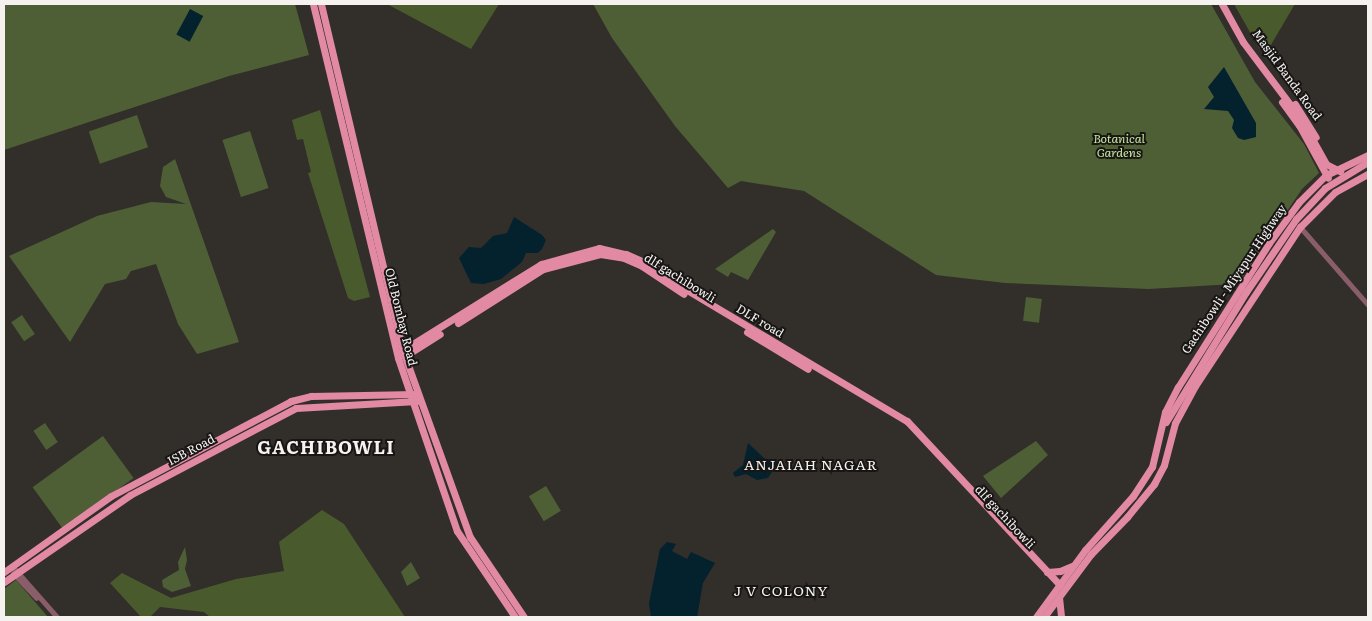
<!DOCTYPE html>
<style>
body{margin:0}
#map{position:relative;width:1372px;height:621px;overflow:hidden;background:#322e2a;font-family:Literata,serif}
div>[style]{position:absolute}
.green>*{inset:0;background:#4e5f35;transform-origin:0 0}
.forest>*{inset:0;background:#495b2d}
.water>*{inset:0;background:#03222e;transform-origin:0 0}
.minor>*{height:5px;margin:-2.5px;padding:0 2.5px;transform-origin:2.5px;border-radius:2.5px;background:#895d69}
.major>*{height:7px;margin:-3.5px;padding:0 3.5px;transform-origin:3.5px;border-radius:3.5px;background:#e289a3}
span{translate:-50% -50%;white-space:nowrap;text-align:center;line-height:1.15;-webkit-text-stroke:4px #181615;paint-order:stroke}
.street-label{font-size:12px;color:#f5f2f0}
.park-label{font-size:12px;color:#c8e69d;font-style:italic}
.neighbourhood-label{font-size:14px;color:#f5f2f0;letter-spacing:1px}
.district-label{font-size:18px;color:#f5f2f0;font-weight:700;letter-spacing:1px}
.frame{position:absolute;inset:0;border:5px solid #f5f2f0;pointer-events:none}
</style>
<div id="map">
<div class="green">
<div style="clip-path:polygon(4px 4px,295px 4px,309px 55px,229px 76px,4px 150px)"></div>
<div style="clip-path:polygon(593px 4px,1211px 4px,1255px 82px,1304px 144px,1319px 173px,1302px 189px,1242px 278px,1234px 284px,1149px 289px,1005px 283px,936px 275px,804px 191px,741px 181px,728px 188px,675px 126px,612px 38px)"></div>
<div style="left:137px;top:115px;width:34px;height:51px;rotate:71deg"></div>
<div style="left:250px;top:131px;width:60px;height:29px;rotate:72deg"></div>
<div style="clip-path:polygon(175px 159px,239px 342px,197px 354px,178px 324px,156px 264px,131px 271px,126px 279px,105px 284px,70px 342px,9px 256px,97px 216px,151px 202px,186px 204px,166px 197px,160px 186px,163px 167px)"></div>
<div style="clip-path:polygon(773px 229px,776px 232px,748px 280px,731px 272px,728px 277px,715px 269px)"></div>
<div style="left:1026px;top:297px;width:16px;height:24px;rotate:7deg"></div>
<div style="left:22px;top:315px;width:23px;height:13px;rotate:56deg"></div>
<div style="left:45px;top:423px;width:23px;height:14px;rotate:56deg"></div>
<div style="left:103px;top:436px;width:52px;height:87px;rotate:54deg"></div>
<div style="clip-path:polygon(1036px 441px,1048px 455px,1001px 498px,983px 476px)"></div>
<div style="left:546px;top:486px;width:29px;height:20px;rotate:59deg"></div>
<div style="clip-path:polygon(185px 547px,187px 560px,185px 569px,191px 586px,172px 592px,163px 587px,162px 580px,179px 570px,178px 562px)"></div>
<div style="clip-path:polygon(411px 562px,420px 578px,407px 586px,401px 572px)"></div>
<div style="clip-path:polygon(16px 580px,48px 617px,4px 617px,4px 589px)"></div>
</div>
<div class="forest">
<div style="clip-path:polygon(387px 4px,499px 4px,471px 49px)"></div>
<div style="clip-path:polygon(1234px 4px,1295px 4px,1268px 50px,1259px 48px)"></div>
<div style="clip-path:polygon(320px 110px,370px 297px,354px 301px,348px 298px,308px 173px,311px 172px,303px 139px,297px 140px,292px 120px)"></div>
<div style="clip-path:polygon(322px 510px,344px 524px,405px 617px,210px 617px,204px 612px,160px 607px,150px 617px,141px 617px,110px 583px,122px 573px,171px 598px,236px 579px,284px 571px,279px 542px)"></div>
</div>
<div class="water">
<div style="left:190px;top:9px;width:15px;height:29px;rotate:28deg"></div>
<div style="clip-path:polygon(1224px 67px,1256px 123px,1256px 137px,1244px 140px,1238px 138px,1232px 128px,1234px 120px,1228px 111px,1204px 109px,1214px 97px,1208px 87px)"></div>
<div style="clip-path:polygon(514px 217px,542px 235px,546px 240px,542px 249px,538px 253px,526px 253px,522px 262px,501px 279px,484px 284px,471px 283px,459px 258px,469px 247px,481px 248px,493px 236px,507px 233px)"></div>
<div style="clip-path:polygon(748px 443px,764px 458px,778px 463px,768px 478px,757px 480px,746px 474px,735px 477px,733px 473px,743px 465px)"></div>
<div style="clip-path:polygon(667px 542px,676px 544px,672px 551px,687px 559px,691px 552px,715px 563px,703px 583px,697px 617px,651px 617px,649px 603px,660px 549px)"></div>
</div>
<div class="minor">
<div style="left:1300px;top:227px;width:103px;rotate:48.9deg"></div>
<div style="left:12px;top:566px;width:68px;rotate:48.6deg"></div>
<div style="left:13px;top:573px;width:34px;rotate:47deg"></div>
</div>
<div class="major">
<div style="left:313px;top:4px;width:364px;rotate:76.5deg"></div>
<div style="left:398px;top:358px;width:183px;rotate:71.2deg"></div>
<div style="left:457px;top:531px;width:104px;rotate:56deg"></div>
<div style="left:321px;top:4px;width:360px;rotate:76.7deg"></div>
<div style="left:404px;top:354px;width:195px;rotate:70.2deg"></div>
<div style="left:470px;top:537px;width:97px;rotate:56deg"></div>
<div style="left:1222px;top:4px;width:43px;rotate:61.1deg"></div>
<div style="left:1243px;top:42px;width:96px;rotate:53deg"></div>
<div style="left:1301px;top:119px;width:51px;rotate:60.9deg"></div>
<div style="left:1326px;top:164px;width:16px;rotate:27deg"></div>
<div style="left:1282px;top:102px;width:29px;rotate:54deg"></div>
<div style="left:1299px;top:125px;width:60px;rotate:61.3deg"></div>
<div style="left:1295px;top:104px;width:39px;rotate:58deg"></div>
<div style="left:458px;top:323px;width:101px;rotate:-32.4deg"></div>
<div style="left:543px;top:269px;width:59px;rotate:-14.7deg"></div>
<div style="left:600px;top:254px;width:24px;rotate:9deg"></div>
<div style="left:624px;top:258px;width:20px;rotate:24deg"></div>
<div style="left:642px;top:266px;width:50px;rotate:33.7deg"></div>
<div style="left:747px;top:332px;width:71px;rotate:31.2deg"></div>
<div style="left:403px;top:350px;width:163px;rotate:-31.9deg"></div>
<div style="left:541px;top:264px;width:60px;rotate:-15.4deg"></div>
<div style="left:599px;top:248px;width:28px;rotate:13deg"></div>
<div style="left:626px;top:254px;width:32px;rotate:24deg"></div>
<div style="left:655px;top:267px;width:34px;rotate:37deg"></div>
<div style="left:682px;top:287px;width:262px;rotate:30.8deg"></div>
<div style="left:907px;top:421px;width:224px;rotate:47deg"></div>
<div style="left:405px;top:356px;width:41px;rotate:-32.2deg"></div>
<div style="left:1166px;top:422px;width:153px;rotate:-58.4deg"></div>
<div style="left:1246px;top:292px;width:88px;rotate:-55.6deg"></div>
<div style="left:1296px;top:219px;width:42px;rotate:-46.9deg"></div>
<div style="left:1325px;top:188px;width:50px;rotate:-31.2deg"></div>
<div style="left:4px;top:572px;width:131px;rotate:-35.4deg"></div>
<div style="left:111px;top:496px;width:204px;rotate:-27.8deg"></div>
<div style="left:291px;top:401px;width:21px;rotate:-14deg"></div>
<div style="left:311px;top:396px;width:104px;rotate:-1.1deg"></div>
<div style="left:1047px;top:572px;width:13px;rotate:-4deg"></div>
<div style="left:1060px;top:571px;width:13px;rotate:-23deg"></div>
<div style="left:4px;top:582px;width:153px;rotate:-34.6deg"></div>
<div style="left:130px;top:495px;width:187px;rotate:-27.7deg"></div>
<div style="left:296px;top:408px;width:121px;rotate:-3.3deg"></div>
<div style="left:1059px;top:597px;width:20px;rotate:84deg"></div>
<div style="left:1036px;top:617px;width:83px;rotate:-53.8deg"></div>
<div style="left:1085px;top:550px;width:72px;rotate:-48.4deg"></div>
<div style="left:1133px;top:496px;width:35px;rotate:-57deg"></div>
<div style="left:1152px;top:467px;width:57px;rotate:-76.7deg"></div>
<div style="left:1165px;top:412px;width:28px;rotate:-63deg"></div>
<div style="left:1178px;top:387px;width:170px;rotate:-57.7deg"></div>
<div style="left:1269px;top:243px;width:51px;rotate:-53.8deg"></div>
<div style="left:1299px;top:202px;width:38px;rotate:-45deg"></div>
<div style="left:1326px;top:175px;width:47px;rotate:-25.5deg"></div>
<div style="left:1044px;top:617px;width:79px;rotate:-53.3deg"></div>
<div style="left:1091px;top:554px;width:52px;rotate:-45.8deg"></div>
<div style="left:1127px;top:517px;width:43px;rotate:-50.7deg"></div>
<div style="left:1154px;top:484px;width:21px;rotate:-62deg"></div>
<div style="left:1164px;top:465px;width:43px;rotate:-75.3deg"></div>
<div style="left:1175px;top:423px;width:42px;rotate:-61.6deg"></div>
<div style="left:1195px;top:386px;width:191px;rotate:-56.6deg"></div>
<div style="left:1300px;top:227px;width:49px;rotate:-45deg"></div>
<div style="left:1335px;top:192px;width:38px;rotate:-29deg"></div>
</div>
<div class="street-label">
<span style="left:1287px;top:75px;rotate:54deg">Masjid Banda Road</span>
<span style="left:680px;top:278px;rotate:32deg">dlf gachibowli</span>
<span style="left:1234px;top:279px;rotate:-56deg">Gachibowli - Miyapur Highway</span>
<span style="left:401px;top:317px;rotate:76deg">Old Bombay Road</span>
<span style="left:760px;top:321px;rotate:31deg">DLF road</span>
<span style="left:191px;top:450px;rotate:-28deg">ISB Road</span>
<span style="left:1005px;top:517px;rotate:47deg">dlf gachibowli</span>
</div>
<div class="park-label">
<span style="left:1119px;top:146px">Botanical<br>Gardens</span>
</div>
<div class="neighbourhood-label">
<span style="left:811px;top:464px">ANJAIAH NAGAR</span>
<span style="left:781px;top:590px">J V COLONY</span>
</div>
<div class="district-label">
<span style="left:326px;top:447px">GACHIBOWLI</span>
</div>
<div class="frame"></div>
</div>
